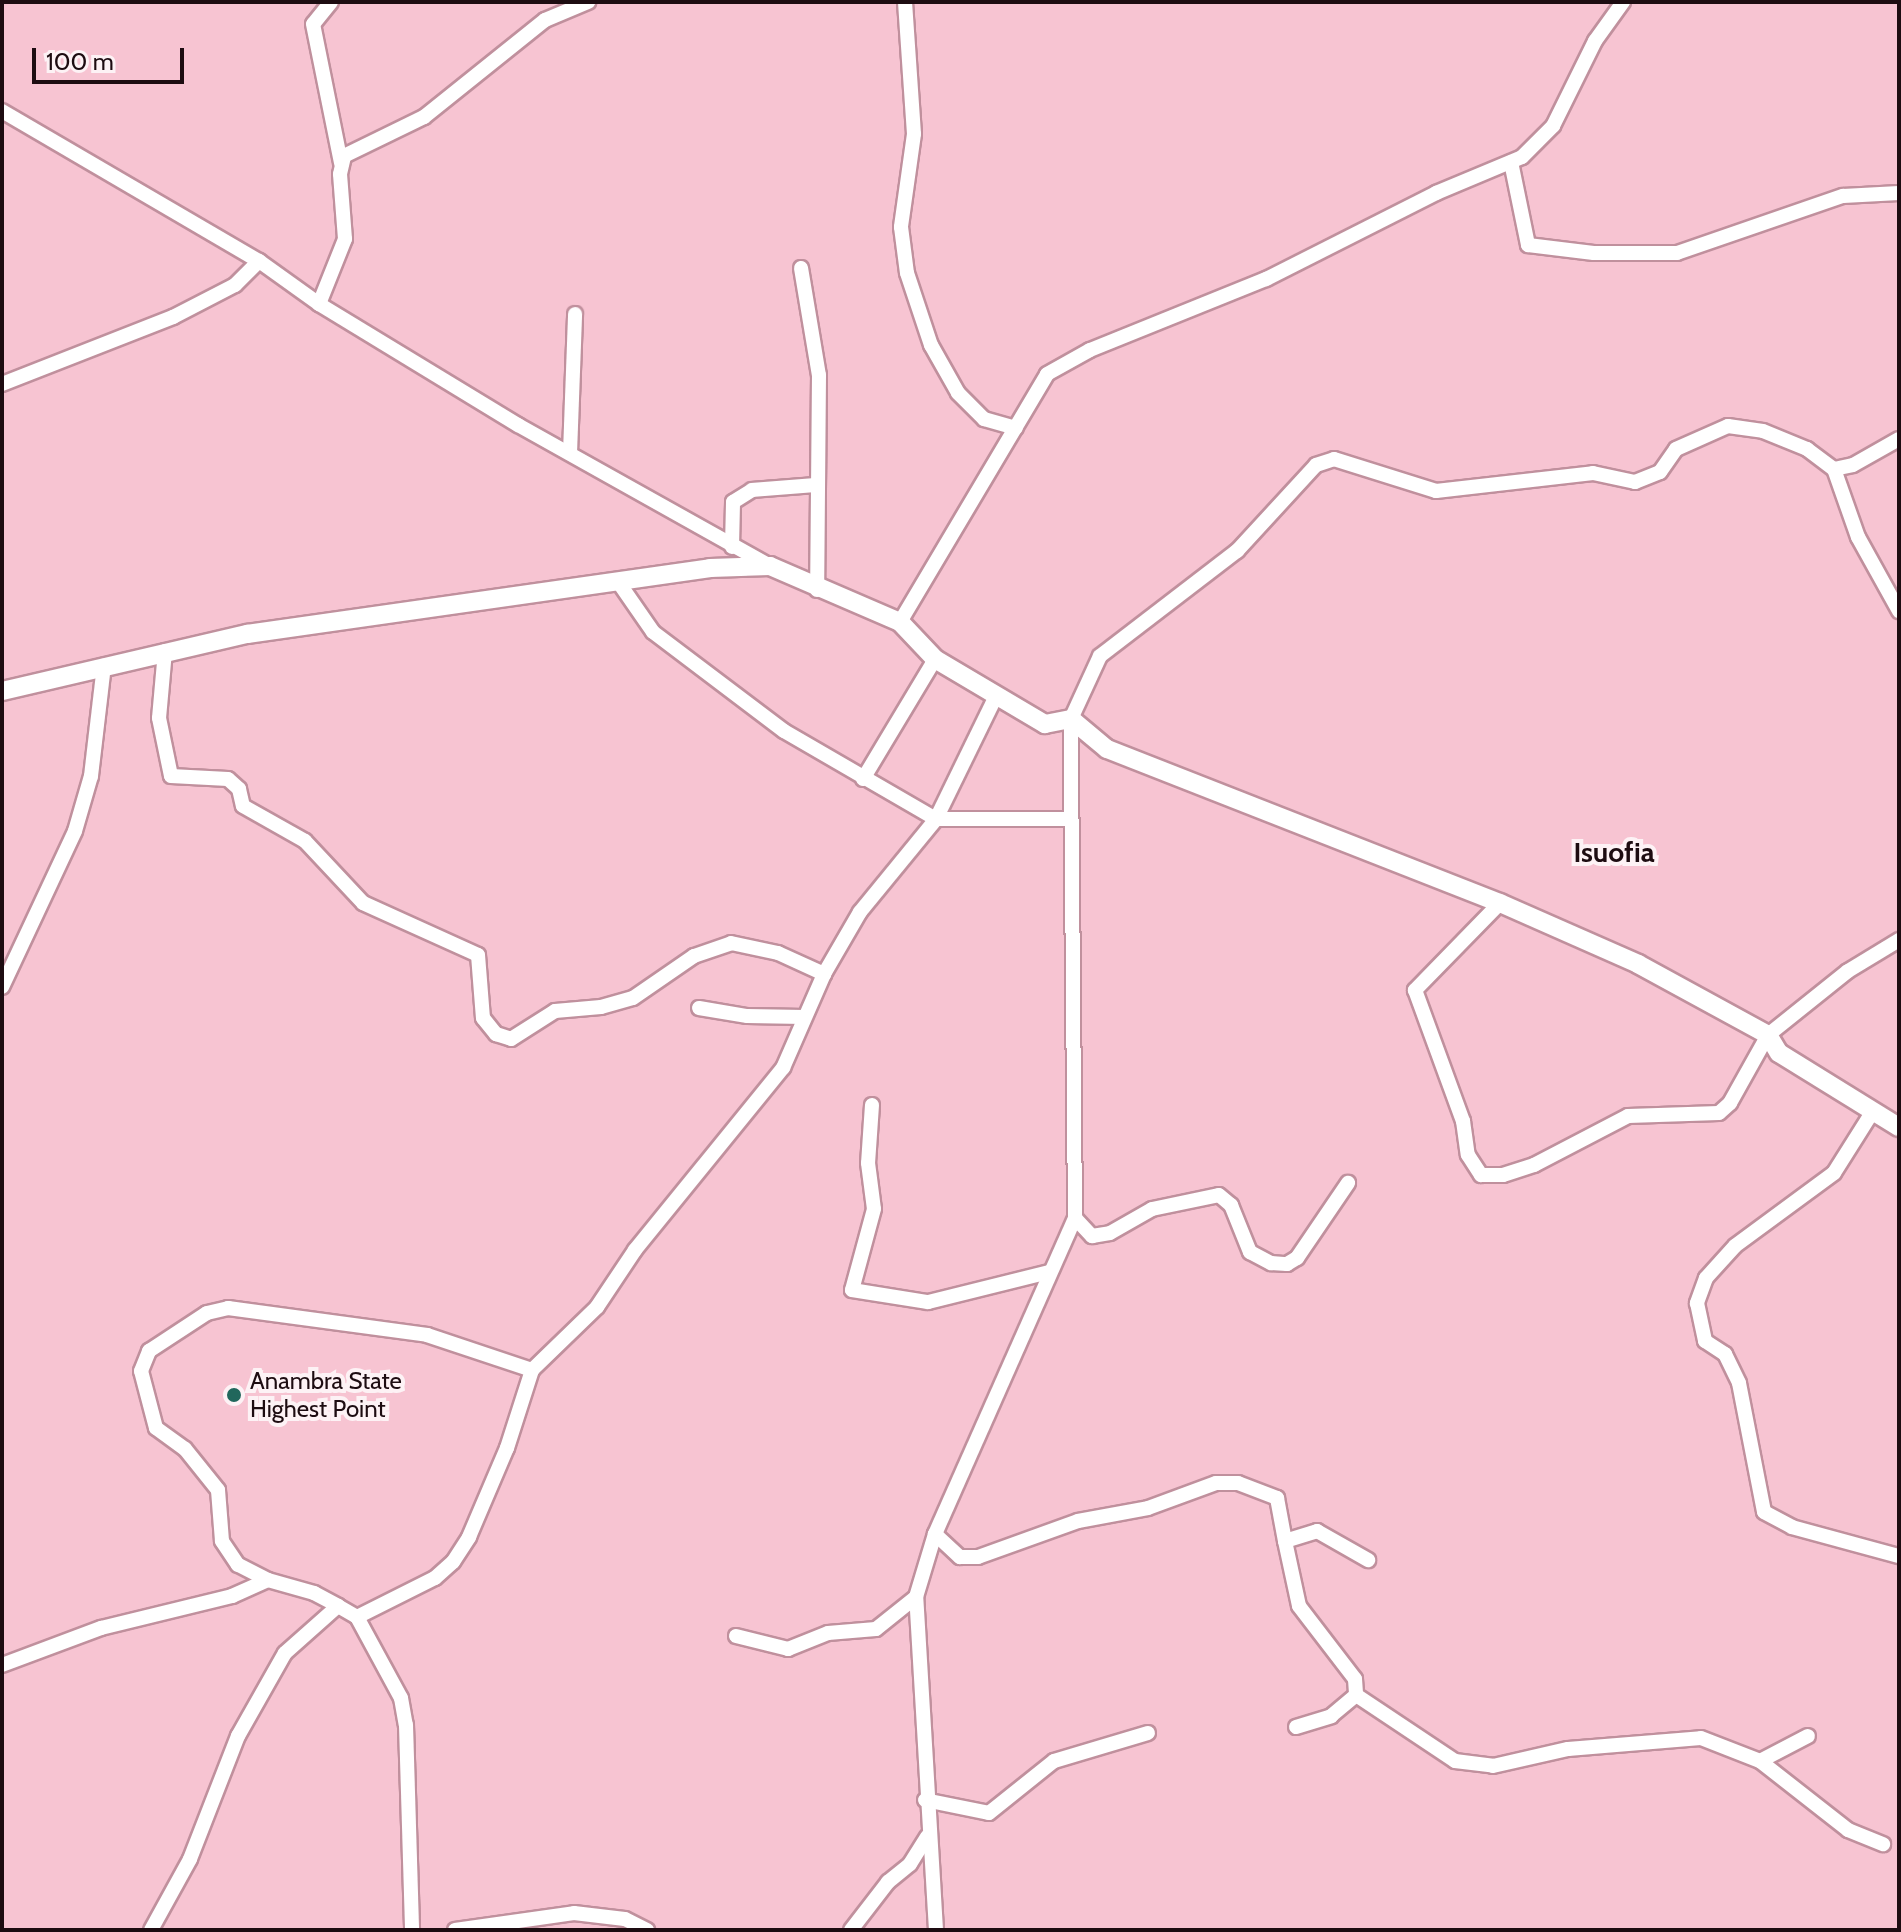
<!DOCTYPE html>
<style>
body{margin:0}
#map{position:relative;width:1901px;height:1932px;overflow:hidden;background:#f7c4d2;font-family:Cabin,sans-serif}
div>[style]{position:absolute}
.roads{filter:drop-shadow(2px 0 #c0909d) drop-shadow(-2px 0 #c0909d) drop-shadow(0 2px #c0909d) drop-shadow(0 -2px #c0909d)}
.minor>*{height:14px;margin:-7px;padding:0 7px;transform-origin:7px;border-radius:7px;background:#fff}
.major>*{height:18px;margin:-9px;padding:0 9px;transform-origin:9px;border-radius:9px;background:#fff}
.dots>*{width:22px;height:22px;translate:-50% -50%;box-sizing:border-box;border:4px solid #fdf2f5;border-radius:50%}
span{translate:-50% -50%;white-space:nowrap;text-align:center;line-height:1.15;-webkit-text-stroke:8px #fdf2f5;paint-order:stroke}
.poi-label{font-size:24px;color:#1d0c11}
.left{translate:0 -50%;text-align:left}
.quarter-label{font-size:28px;color:#1d0c11;font-weight:700}
.frame{position:absolute;inset:0;border:4px solid #1d0c11;pointer-events:none}
.scale{position:absolute;left:32px;top:48px;width:152px;height:36px;box-sizing:border-box;border:4px solid #1d0c11;border-top:0;padding-left:10px;font-size:24px;line-height:28px;white-space:nowrap;color:#1d0c11;-webkit-text-stroke:6px #fdf2f5;paint-order:stroke}
</style>
<div id="map">
<div class="roads">
<div class="minor">
<div style="left:331px;top:2px;width:28px;rotate:129deg"></div>
<div style="left:313px;top:24px;width:142px;rotate:78.6deg"></div>
<div style="left:905px;top:2px;width:132px;rotate:86.1deg"></div>
<div style="left:914px;top:134px;width:94px;rotate:98deg"></div>
<div style="left:901px;top:227px;width:46px;rotate:82.6deg"></div>
<div style="left:907px;top:273px;width:76px;rotate:71.6deg"></div>
<div style="left:931px;top:345px;width:55px;rotate:60.6deg"></div>
<div style="left:958px;top:393px;width:37px;rotate:45deg"></div>
<div style="left:984px;top:419px;width:33px;rotate:16deg"></div>
<div style="left:2px;top:111px;width:298px;rotate:30.3deg"></div>
<div style="left:259px;top:261px;width:74px;rotate:35.6deg"></div>
<div style="left:319px;top:304px;width:233px;rotate:31.3deg"></div>
<div style="left:518px;top:425px;width:287px;rotate:29.2deg"></div>
<div style="left:1511px;top:162px;width:85px;rotate:78.4deg"></div>
<div style="left:1528px;top:245px;width:66px;rotate:6.9deg"></div>
<div style="left:1594px;top:253px;width:83px"></div>
<div style="left:1677px;top:253px;width:176px;rotate:-19deg"></div>
<div style="left:1843px;top:196px;width:56px;rotate:-3.1deg"></div>
<div style="left:801px;top:268px;width:109px;rotate:80.5deg"></div>
<div style="left:819px;top:375px;width:215px;rotate:90.5deg"></div>
<div style="left:319px;top:304px;width:70px;rotate:-68.2deg"></div>
<div style="left:345px;top:239px;width:65px;rotate:-94.4deg"></div>
<div style="left:340px;top:174px;width:18px;rotate:-77deg"></div>
<div style="left:344px;top:156px;width:89px;rotate:-26deg"></div>
<div style="left:424px;top:117px;width:155px;rotate:-38.7deg"></div>
<div style="left:545px;top:20px;width:47px;rotate:-22.7deg"></div>
<div style="left:2px;top:384px;width:184px;rotate:-21.4deg"></div>
<div style="left:173px;top:317px;width:70px;rotate:-27.3deg"></div>
<div style="left:235px;top:285px;width:34px;rotate:-45deg"></div>
<div style="left:570px;top:453px;width:139px;rotate:-87.9deg"></div>
<div style="left:1834px;top:469px;width:72px;rotate:70.6deg"></div>
<div style="left:1858px;top:537px;width:85px;rotate:61deg"></div>
<div style="left:732px;top:547px;width:45px;rotate:-88.7deg"></div>
<div style="left:733px;top:502px;width:22px;rotate:-32deg"></div>
<div style="left:752px;top:490px;width:63px;rotate:-4.5deg"></div>
<div style="left:617px;top:580px;width:63px;rotate:55.3deg"></div>
<div style="left:653px;top:632px;width:164px;rotate:37.1deg"></div>
<div style="left:784px;top:731px;width:176px;rotate:30.1deg"></div>
<div style="left:936px;top:819px;width:134px"></div>
<div style="left:900px;top:622px;width:288px;rotate:-59.3deg"></div>
<div style="left:1047px;top:374px;width:49px;rotate:-29.2deg"></div>
<div style="left:1090px;top:350px;width:190px;rotate:-22deg"></div>
<div style="left:1266px;top:279px;width:191px;rotate:-26.8deg"></div>
<div style="left:1436px;top:193px;width:93px;rotate:-22.7deg"></div>
<div style="left:1522px;top:157px;width:44px;rotate:-45deg"></div>
<div style="left:1553px;top:126px;width:95px;rotate:-63.7deg"></div>
<div style="left:1595px;top:41px;width:48px;rotate:-54.3deg"></div>
<div style="left:165px;top:651px;width:67px;rotate:95.1deg"></div>
<div style="left:159px;top:718px;width:59px;rotate:78.3deg"></div>
<div style="left:171px;top:776px;width:57px;rotate:3deg"></div>
<div style="left:228px;top:779px;width:15px;rotate:42deg"></div>
<div style="left:239px;top:789px;width:17px;rotate:77deg"></div>
<div style="left:243px;top:806px;width:71px;rotate:29.4deg"></div>
<div style="left:305px;top:841px;width:85px;rotate:46.9deg"></div>
<div style="left:363px;top:903px;width:126px;rotate:24.3deg"></div>
<div style="left:478px;top:955px;width:63px;rotate:85.5deg"></div>
<div style="left:483px;top:1018px;width:21px;rotate:51deg"></div>
<div style="left:496px;top:1034px;width:16px;rotate:18deg"></div>
<div style="left:511px;top:1039px;width:52px;rotate:-32.5deg"></div>
<div style="left:555px;top:1011px;width:46px;rotate:-5deg"></div>
<div style="left:601px;top:1007px;width:33px;rotate:-16deg"></div>
<div style="left:633px;top:998px;width:74px;rotate:-34.5deg"></div>
<div style="left:694px;top:956px;width:39px;rotate:-19deg"></div>
<div style="left:731px;top:943px;width:48px;rotate:12deg"></div>
<div style="left:778px;top:953px;width:51px;rotate:24.5deg"></div>
<div style="left:863px;top:779px;width:140px;rotate:-59deg"></div>
<div style="left:1500px;top:903px;width:122px;rotate:134.3deg"></div>
<div style="left:1415px;top:990px;width:140px;rotate:69.9deg"></div>
<div style="left:1463px;top:1121px;width:34px;rotate:82deg"></div>
<div style="left:1468px;top:1155px;width:24px;rotate:57deg"></div>
<div style="left:1481px;top:1175px;width:22px"></div>
<div style="left:1503px;top:1175px;width:33px;rotate:-18deg"></div>
<div style="left:1534px;top:1165px;width:106px;rotate:-27.5deg"></div>
<div style="left:1628px;top:1116px;width:91px;rotate:-1.9deg"></div>
<div style="left:1719px;top:1113px;width:15px;rotate:-42deg"></div>
<div style="left:1730px;top:1103px;width:78px;rotate:-60.8deg"></div>
<div style="left:1768px;top:1035px;width:102px;rotate:-38.7deg"></div>
<div style="left:1848px;top:971px;width:60px;rotate:-31.3deg"></div>
<div style="left:2px;top:987px;width:172px;rotate:-64.9deg"></div>
<div style="left:75px;top:831px;width:57px;rotate:-73.8deg"></div>
<div style="left:91px;top:776px;width:111px;rotate:-83.3deg"></div>
<div style="left:699px;top:1008px;width:49px;rotate:9.5deg"></div>
<div style="left:747px;top:1016px;width:57px;rotate:1deg"></div>
<div style="left:872px;top:1105px;width:58px;rotate:93.9deg"></div>
<div style="left:868px;top:1163px;width:46px;rotate:82.6deg"></div>
<div style="left:874px;top:1209px;width:84px;rotate:105.2deg"></div>
<div style="left:852px;top:1290px;width:77px;rotate:9deg"></div>
<div style="left:928px;top:1302px;width:125px;rotate:-13.9deg"></div>
<div style="left:1873px;top:1111px;width:73px;rotate:122.2deg"></div>
<div style="left:1834px;top:1173px;width:123px;rotate:143.6deg"></div>
<div style="left:1735px;top:1246px;width:43px;rotate:132.2deg"></div>
<div style="left:1706px;top:1278px;width:27px;rotate:110deg"></div>
<div style="left:1697px;top:1303px;width:39px;rotate:78deg"></div>
<div style="left:1705px;top:1341px;width:24px;rotate:33deg"></div>
<div style="left:1725px;top:1354px;width:32px;rotate:64deg"></div>
<div style="left:1739px;top:1383px;width:131px;rotate:79deg"></div>
<div style="left:1764px;top:1512px;width:32px;rotate:28deg"></div>
<div style="left:1792px;top:1527px;width:111px;rotate:15.2deg"></div>
<div style="left:1075px;top:1218px;width:25px;rotate:47deg"></div>
<div style="left:1092px;top:1236px;width:18px;rotate:-9deg"></div>
<div style="left:1110px;top:1233px;width:48px;rotate:-29.7deg"></div>
<div style="left:1152px;top:1209px;width:68px;rotate:-11.8deg"></div>
<div style="left:1219px;top:1195px;width:16px;rotate:40deg"></div>
<div style="left:1231px;top:1205px;width:51px;rotate:68deg"></div>
<div style="left:1250px;top:1252px;width:24px;rotate:28deg"></div>
<div style="left:1271px;top:1263px;width:16px;rotate:4deg"></div>
<div style="left:1287px;top:1264px;width:12px;rotate:-31deg"></div>
<div style="left:1297px;top:1258px;width:91px;rotate:-55.8deg"></div>
<div style="left:935px;top:1534px;width:34px;rotate:43deg"></div>
<div style="left:960px;top:1557px;width:18px"></div>
<div style="left:978px;top:1557px;width:106px;rotate:-19.8deg"></div>
<div style="left:1078px;top:1521px;width:71px;rotate:-10.5deg"></div>
<div style="left:1148px;top:1508px;width:72px;rotate:-20.2deg"></div>
<div style="left:1216px;top:1483px;width:22px"></div>
<div style="left:1238px;top:1483px;width:42px;rotate:21deg"></div>
<div style="left:1277px;top:1498px;width:44px;rotate:79.5deg"></div>
<div style="left:1285px;top:1541px;width:34px;rotate:-17deg"></div>
<div style="left:1317px;top:1531px;width:59px;rotate:29.6deg"></div>
<div style="left:1285px;top:1541px;width:66px;rotate:77.8deg"></div>
<div style="left:1299px;top:1606px;width:92px;rotate:52.5deg"></div>
<div style="left:1355px;top:1679px;width:16px;rotate:86deg"></div>
<div style="left:1356px;top:1695px;width:119px;rotate:33.7deg"></div>
<div style="left:1455px;top:1761px;width:38px;rotate:7deg"></div>
<div style="left:1493px;top:1766px;width:77px;rotate:-12.8deg"></div>
<div style="left:1568px;top:1749px;width:133px;rotate:-4.7deg"></div>
<div style="left:1701px;top:1738px;width:63px;rotate:21.3deg"></div>
<div style="left:1760px;top:1761px;width:112px;rotate:38.1deg"></div>
<div style="left:1848px;top:1830px;width:38px;rotate:22deg"></div>
<div style="left:268px;top:1580px;width:34px;rotate:-153deg"></div>
<div style="left:238px;top:1565px;width:29px;rotate:-124deg"></div>
<div style="left:222px;top:1541px;width:51px;rotate:-94.5deg"></div>
<div style="left:218px;top:1490px;width:53px;rotate:-128.8deg"></div>
<div style="left:185px;top:1449px;width:36px;rotate:-144deg"></div>
<div style="left:156px;top:1428px;width:59px;rotate:-104.7deg"></div>
<div style="left:141px;top:1371px;width:22px;rotate:-68deg"></div>
<div style="left:149px;top:1351px;width:69px;rotate:-33.2deg"></div>
<div style="left:207px;top:1313px;width:22px;rotate:-13deg"></div>
<div style="left:228px;top:1308px;width:201px;rotate:7.7deg"></div>
<div style="left:427px;top:1335px;width:111px;rotate:18.4deg"></div>
<div style="left:357px;top:1617px;width:92px;rotate:61.5deg"></div>
<div style="left:401px;top:1698px;width:27px;rotate:80deg"></div>
<div style="left:406px;top:1725px;width:205px;rotate:88.3deg"></div>
<div style="left:736px;top:1636px;width:54px;rotate:14deg"></div>
<div style="left:788px;top:1649px;width:43px;rotate:-21.8deg"></div>
<div style="left:828px;top:1633px;width:48px;rotate:-4.8deg"></div>
<div style="left:876px;top:1629px;width:51px;rotate:-38.7deg"></div>
<div style="left:2px;top:1665px;width:106px;rotate:-20.5deg"></div>
<div style="left:101px;top:1628px;width:135px;rotate:-13.7deg"></div>
<div style="left:232px;top:1596px;width:39px;rotate:-24deg"></div>
<div style="left:268px;top:1580px;width:48px;rotate:15.8deg"></div>
<div style="left:314px;top:1593px;width:27px;rotate:28deg"></div>
<div style="left:1296px;top:1727px;width:37px;rotate:-17deg"></div>
<div style="left:1331px;top:1716px;width:33px;rotate:-40deg"></div>
<div style="left:1760px;top:1761px;width:54px;rotate:-27.5deg"></div>
<div style="left:925px;top:1800px;width:65px;rotate:11.5deg"></div>
<div style="left:989px;top:1813px;width:83px;rotate:-38.7deg"></div>
<div style="left:1054px;top:1761px;width:98px;rotate:-16.6deg"></div>
<div style="left:151px;top:1930px;width:81px;rotate:-61.2deg"></div>
<div style="left:190px;top:1859px;width:132px;rotate:-68.7deg"></div>
<div style="left:238px;top:1736px;width:95px;rotate:-60.5deg"></div>
<div style="left:285px;top:1653px;width:71px;rotate:-41.6deg"></div>
<div style="left:338px;top:1606px;width:22px;rotate:30deg"></div>
<div style="left:357px;top:1617px;width:87px;rotate:-26.6deg"></div>
<div style="left:435px;top:1578px;width:24px;rotate:-42deg"></div>
<div style="left:453px;top:1562px;width:30px;rotate:-57deg"></div>
<div style="left:469px;top:1537px;width:97px;rotate:-66.9deg"></div>
<div style="left:507px;top:1448px;width:82px;rotate:-72.2deg"></div>
<div style="left:532px;top:1370px;width:91px;rotate:-44.1deg"></div>
<div style="left:597px;top:1307px;width:69px;rotate:-56.3deg"></div>
<div style="left:635px;top:1250px;width:235px;rotate:-50.9deg"></div>
<div style="left:783px;top:1068px;width:103px;rotate:-66.4deg"></div>
<div style="left:824px;top:974px;width:72px;rotate:-59.9deg"></div>
<div style="left:860px;top:912px;width:120px;rotate:-50.7deg"></div>
<div style="left:936px;top:819px;width:137px;rotate:-64deg"></div>
<div style="left:455px;top:1930px;width:120px;rotate:-8.1deg"></div>
<div style="left:574px;top:1913px;width:51px;rotate:6.7deg"></div>
<div style="left:625px;top:1919px;width:25px;rotate:27deg"></div>
<div style="left:851px;top:1930px;width:61px;rotate:-52.4deg"></div>
<div style="left:888px;top:1882px;width:28px;rotate:-39deg"></div>
<div style="left:910px;top:1864px;width:32px;rotate:-58deg"></div>
<div style="left:936px;top:1930px;width:334px;rotate:-93.4deg"></div>
<div style="left:916px;top:1597px;width:66px;rotate:-73.2deg"></div>
<div style="left:935px;top:1534px;width:346px;rotate:-66.1deg"></div>
<div style="left:1075px;top:1218px;width:499px;rotate:-90.5deg"></div>
<div style="left:1071px;top:719px;width:69px;rotate:-65.3deg"></div>
<div style="left:1100px;top:656px;width:173px;rotate:-37.5deg"></div>
<div style="left:1237px;top:551px;width:117px;rotate:-47.4deg"></div>
<div style="left:1316px;top:465px;width:19px;rotate:-18deg"></div>
<div style="left:1334px;top:459px;width:107px;rotate:17.4deg"></div>
<div style="left:1436px;top:491px;width:158px;rotate:-6.5deg"></div>
<div style="left:1593px;top:473px;width:43px;rotate:12.1deg"></div>
<div style="left:1635px;top:482px;width:27px;rotate:-22deg"></div>
<div style="left:1660px;top:472px;width:28px;rotate:-55deg"></div>
<div style="left:1676px;top:449px;width:57px;rotate:-23.9deg"></div>
<div style="left:1728px;top:426px;width:35px;rotate:8deg"></div>
<div style="left:1763px;top:431px;width:48px;rotate:22.2deg"></div>
<div style="left:1807px;top:449px;width:34px;rotate:37deg"></div>
<div style="left:1834px;top:469px;width:19px;rotate:-12deg"></div>
<div style="left:1853px;top:465px;width:53px;rotate:-29.5deg"></div>
</div>
<div class="major">
<div style="left:2px;top:691px;width:252px;rotate:-13.1deg"></div>
<div style="left:247px;top:634px;width:468px;rotate:-8.1deg"></div>
<div style="left:710px;top:568px;width:60px;rotate:-1.9deg"></div>
<div style="left:770px;top:566px;width:142px;rotate:23.3deg"></div>
<div style="left:900px;top:622px;width:51px;rotate:46.6deg"></div>
<div style="left:935px;top:659px;width:128px;rotate:30.6deg"></div>
<div style="left:1045px;top:724px;width:26px;rotate:-11deg"></div>
<div style="left:1071px;top:719px;width:47px;rotate:39.8deg"></div>
<div style="left:1107px;top:749px;width:422px;rotate:21.4deg"></div>
<div style="left:1500px;top:903px;width:151px;rotate:23.8deg"></div>
<div style="left:1638px;top:964px;width:148px;rotate:28.6deg"></div>
<div style="left:1768px;top:1035px;width:21px;rotate:59deg"></div>
<div style="left:1779px;top:1053px;width:141px;rotate:31.7deg"></div>
</div>
</div>
<div class="dots">
<div style="left:234px;top:1395px;background:#21675c"></div>
</div>
<div class="poi-label">
<span class="left" style="left:250px;top:1395px">Anambra State<br>Highest Point</span>
</div>
<div class="quarter-label">
<span style="left:1614px;top:852px">Isuofia</span>
</div>
<div class="frame"></div>
<div class="scale">100 m</div>
</div>
